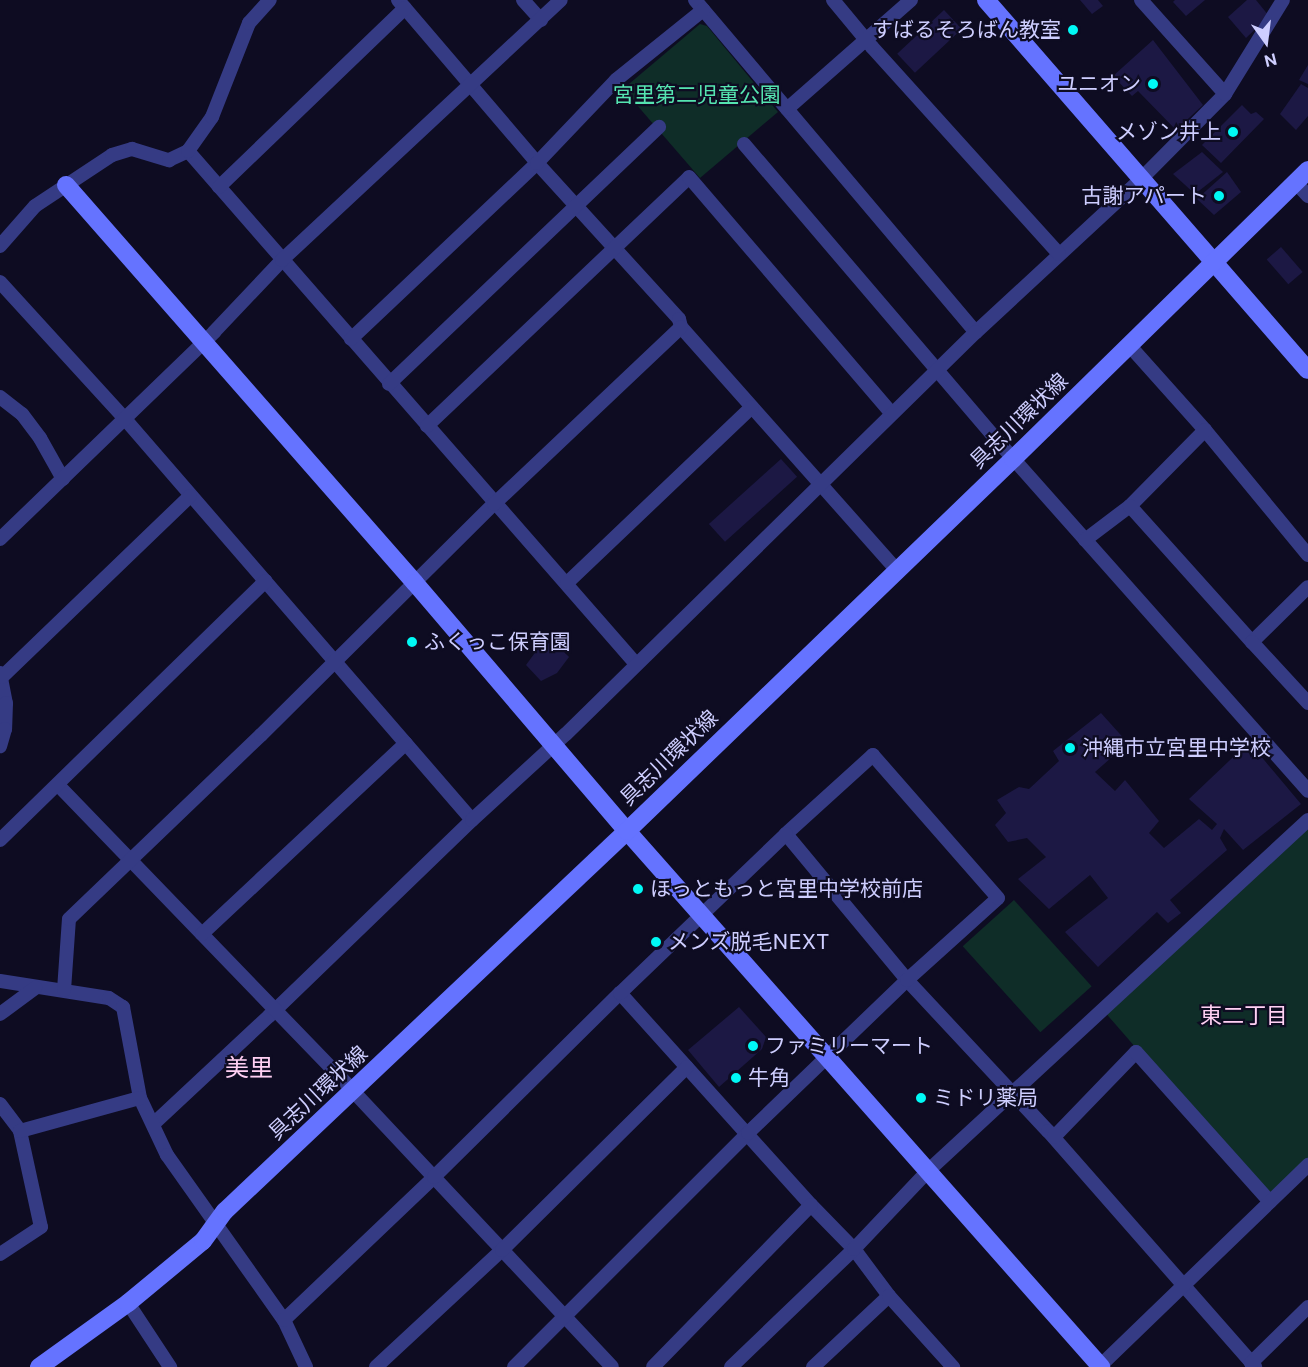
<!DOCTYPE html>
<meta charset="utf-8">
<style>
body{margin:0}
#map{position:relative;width:1308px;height:1367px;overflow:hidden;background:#0e0c22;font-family:"Public Sans","Noto Sans JP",sans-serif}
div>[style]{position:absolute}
.green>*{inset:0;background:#0f2d28;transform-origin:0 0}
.building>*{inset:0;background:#1c1844;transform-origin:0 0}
.street>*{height:14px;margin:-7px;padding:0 7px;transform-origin:7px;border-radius:7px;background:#353b84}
.secondary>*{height:18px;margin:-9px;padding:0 9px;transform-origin:9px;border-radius:9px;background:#6573ff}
.dots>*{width:16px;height:16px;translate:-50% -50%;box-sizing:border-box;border:3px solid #0e0c22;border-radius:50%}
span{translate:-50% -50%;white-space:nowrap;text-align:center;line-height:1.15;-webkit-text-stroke:4.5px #0e0c22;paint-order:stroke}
.poi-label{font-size:21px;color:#ceceff}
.right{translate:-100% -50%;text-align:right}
.left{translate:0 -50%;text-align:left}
.park-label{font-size:21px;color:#55e4b0}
.street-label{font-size:21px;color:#ceceff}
.neighbourhood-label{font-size:22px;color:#ffd0f3}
.quarter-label{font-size:24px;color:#ffd0f3}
.north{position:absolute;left:1236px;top:12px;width:60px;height:60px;-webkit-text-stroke:4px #0e0c22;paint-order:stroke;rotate:166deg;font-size:16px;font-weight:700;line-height:24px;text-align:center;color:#ceceff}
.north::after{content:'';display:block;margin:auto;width:21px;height:27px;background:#ceceff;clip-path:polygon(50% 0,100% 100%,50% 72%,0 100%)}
</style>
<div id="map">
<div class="green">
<div style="clip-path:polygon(700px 24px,707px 26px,778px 112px,700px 178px,623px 89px)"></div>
<div style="clip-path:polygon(1308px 820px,1308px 1165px,1270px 1202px,1103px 1010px)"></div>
<div style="left:1014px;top:900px;width:116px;height:69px;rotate:48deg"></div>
</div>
<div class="building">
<div style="clip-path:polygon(1080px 0,1098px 0,1103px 6px,1092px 14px)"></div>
<div style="clip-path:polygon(1175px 0,1205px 0,1186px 16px,1173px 2px)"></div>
<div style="clip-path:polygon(1247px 0,1256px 0,1269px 16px,1246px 38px,1228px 17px)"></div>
<div style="left:944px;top:10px;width:26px;height:64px;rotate:47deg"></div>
<div style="clip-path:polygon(1153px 40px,1203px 105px,1176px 130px,1138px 91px,1132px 96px,1113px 76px)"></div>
<div style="clip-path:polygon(1308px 65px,1308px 84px,1299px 80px)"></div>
<div style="clip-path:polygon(1301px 84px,1308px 88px,1308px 116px,1296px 130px,1280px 114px)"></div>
<div style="clip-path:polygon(1242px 105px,1251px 114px,1256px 112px,1264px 119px,1221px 163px,1202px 145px)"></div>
<div style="clip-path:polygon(1202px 152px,1223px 172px,1195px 194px,1173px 174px)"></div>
<div style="clip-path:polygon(1227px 172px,1241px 192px,1214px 215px,1197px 199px)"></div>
<div style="left:1281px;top:247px;width:33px;height:19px;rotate:49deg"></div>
<div style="left:781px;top:459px;width:24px;height:97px;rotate:48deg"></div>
<div style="clip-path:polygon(553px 641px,569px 657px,557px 673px,541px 681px,526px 665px,537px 650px)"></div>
<div style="clip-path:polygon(1101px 713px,1128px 743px,1095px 772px,1115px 791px,1125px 780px,1159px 821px,1149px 833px,1164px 848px,1199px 819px,1212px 830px,1217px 824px,1189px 799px,1249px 742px,1301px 804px,1243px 850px,1224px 829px,1220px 838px,1227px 850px,1170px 900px,1181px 913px,1168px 923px,1157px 912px,1098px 967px,1065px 932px,1108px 898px,1090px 875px,1049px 909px,1018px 879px,1046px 857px,1027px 838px,1008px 842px,995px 825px,1006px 813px,997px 800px,1019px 787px,1029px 789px,1059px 761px,1053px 751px)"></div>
<div style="clip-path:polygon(739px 1007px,766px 1037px,762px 1049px,719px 1087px,688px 1050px)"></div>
</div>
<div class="street">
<div style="left:398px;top:0;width:214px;rotate:49.5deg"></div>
<div style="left:537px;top:163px;width:211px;rotate:47.7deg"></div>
<div style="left:679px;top:319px;width:8px;rotate:76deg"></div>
<div style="left:681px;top:327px;width:324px;rotate:48.4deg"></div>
<div style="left:523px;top:0;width:27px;rotate:48deg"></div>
<div style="left:695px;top:0;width:435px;rotate:49.8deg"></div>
<div style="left:976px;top:332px;width:225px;rotate:-42.8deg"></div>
<div style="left:1141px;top:179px;width:120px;rotate:-45.3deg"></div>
<div style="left:1225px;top:94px;width:110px;rotate:-58.3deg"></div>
<div style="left:833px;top:0;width:61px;rotate:50.3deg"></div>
<div style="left:872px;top:47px;width:279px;rotate:47.9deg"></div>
<div style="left:1141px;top:0;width:126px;rotate:48.2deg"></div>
<div style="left:787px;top:109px;width:165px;rotate:-41.3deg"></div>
<div style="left:744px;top:144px;width:397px;rotate:49.5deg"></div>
<div style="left:1002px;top:446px;width:461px;rotate:48.4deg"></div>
<div style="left:188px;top:151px;width:681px;rotate:48.87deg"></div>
<div style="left:1296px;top:183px;width:18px;rotate:47deg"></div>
<div style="left:219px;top:187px;width:258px;rotate:-43.9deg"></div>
<div style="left:0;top:246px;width:53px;rotate:-48.8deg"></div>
<div style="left:35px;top:206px;width:92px;rotate:-33.5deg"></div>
<div style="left:112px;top:155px;width:21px;rotate:-17deg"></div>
<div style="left:132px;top:149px;width:39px;rotate:17deg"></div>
<div style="left:169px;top:160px;width:21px;rotate:-25deg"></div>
<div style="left:188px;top:151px;width:42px;rotate:-54.8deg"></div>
<div style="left:212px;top:117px;width:101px;rotate:-68.5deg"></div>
<div style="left:249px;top:23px;width:31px;rotate:-48deg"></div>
<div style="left:0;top:282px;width:185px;rotate:47.6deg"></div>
<div style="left:125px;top:419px;width:530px;rotate:49.13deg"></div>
<div style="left:472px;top:820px;width:282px;rotate:136deg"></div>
<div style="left:269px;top:1016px;width:158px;rotate:137deg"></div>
<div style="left:351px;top:339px;width:256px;rotate:-43.4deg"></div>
<div style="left:537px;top:163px;width:115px;rotate:-46.4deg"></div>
<div style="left:616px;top:80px;width:112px;rotate:-38.8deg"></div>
<div style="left:1129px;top:345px;width:114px;rotate:48.2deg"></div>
<div style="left:389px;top:384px;width:373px;rotate:-43.6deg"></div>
<div style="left:0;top:397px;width:28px;rotate:38deg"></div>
<div style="left:22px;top:414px;width:30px;rotate:53deg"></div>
<div style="left:40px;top:438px;width:47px;rotate:60.7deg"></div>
<div style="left:427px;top:426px;width:361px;rotate:-43.5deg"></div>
<div style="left:689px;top:177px;width:311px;rotate:49.4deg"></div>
<div style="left:0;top:539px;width:298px;rotate:-44deg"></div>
<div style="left:214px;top:332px;width:99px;rotate:-46.6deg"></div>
<div style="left:282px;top:260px;width:381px;rotate:-43deg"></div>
<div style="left:1085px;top:540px;width:56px;rotate:-37.1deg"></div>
<div style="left:1308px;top:555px;width:162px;rotate:-129.5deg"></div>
<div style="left:1205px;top:430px;width:107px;rotate:134.6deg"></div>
<div style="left:1130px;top:506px;width:183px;rotate:48.1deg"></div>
<div style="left:1252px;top:642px;width:78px;rotate:-44.5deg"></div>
<div style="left:567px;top:583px;width:255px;rotate:-43.6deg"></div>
<div style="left:1252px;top:642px;width:83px;rotate:47.4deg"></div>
<div style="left:0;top:673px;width:31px;rotate:79deg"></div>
<div style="left:6px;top:703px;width:26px;rotate:92deg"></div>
<div style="left:5px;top:729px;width:18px;rotate:106deg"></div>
<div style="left:2px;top:677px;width:261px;rotate:-43.9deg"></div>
<div style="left:58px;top:785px;width:425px;rotate:46deg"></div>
<div style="left:353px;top:1091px;width:378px;rotate:46.8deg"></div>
<div style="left:472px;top:820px;width:127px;rotate:-42.5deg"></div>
<div style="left:566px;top:734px;width:574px;rotate:-44.44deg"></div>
<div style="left:786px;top:834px;width:190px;rotate:50.3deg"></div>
<div style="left:907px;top:980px;width:207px;rotate:47deg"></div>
<div style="left:1048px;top:1131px;width:314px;rotate:48.7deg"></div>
<div style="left:0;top:840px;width:371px;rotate:-44.3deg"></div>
<div style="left:202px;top:934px;width:279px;rotate:-43.1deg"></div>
<div style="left:0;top:981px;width:110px;rotate:8.9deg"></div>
<div style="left:109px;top:998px;width:17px;rotate:33deg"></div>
<div style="left:123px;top:1007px;width:93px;rotate:79.4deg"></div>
<div style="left:140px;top:1098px;width:63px;rotate:64.7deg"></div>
<div style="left:167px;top:1155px;width:202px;rotate:54.7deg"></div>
<div style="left:284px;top:1320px;width:52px;rotate:64.9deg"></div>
<div style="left:64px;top:990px;width:71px;rotate:-86deg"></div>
<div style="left:69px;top:919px;width:266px;rotate:-43.8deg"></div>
<div style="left:261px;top:735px;width:328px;rotate:-44.8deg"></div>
<div style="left:494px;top:504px;width:257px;rotate:-43.4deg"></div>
<div style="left:0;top:1014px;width:44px;rotate:-36.6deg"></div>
<div style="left:0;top:1104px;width:34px;rotate:53deg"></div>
<div style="left:20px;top:1131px;width:98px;rotate:77.7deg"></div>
<div style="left:41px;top:1227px;width:49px;rotate:146.6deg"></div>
<div style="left:20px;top:1131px;width:124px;rotate:-15.4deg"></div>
<div style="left:1054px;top:1137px;width:118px;rotate:-46deg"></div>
<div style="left:1136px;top:1052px;width:201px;rotate:48.2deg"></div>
<div style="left:811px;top:1205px;width:62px;rotate:45.7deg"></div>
<div style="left:854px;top:1249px;width:59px;rotate:53.3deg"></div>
<div style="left:128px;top:1303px;width:77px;rotate:56.7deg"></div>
<div style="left:284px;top:1320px;width:207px;rotate:-43.6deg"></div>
<div style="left:434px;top:1177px;width:262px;rotate:-44.7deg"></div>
<div style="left:620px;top:993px;width:285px;rotate:48deg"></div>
<div style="left:811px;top:1205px;width:226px;rotate:134.3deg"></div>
<div style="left:1251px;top:1363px;width:80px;rotate:-44.5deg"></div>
<div style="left:376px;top:1367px;width:172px;rotate:-42.9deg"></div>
<div style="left:502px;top:1250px;width:260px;rotate:-44.7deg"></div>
<div style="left:514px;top:1367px;width:331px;rotate:-45deg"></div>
<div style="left:748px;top:1133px;width:221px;rotate:-43.9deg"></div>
<div style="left:907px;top:980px;width:122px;rotate:-42deg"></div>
<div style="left:998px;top:898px;width:190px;rotate:-131.2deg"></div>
<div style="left:873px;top:755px;width:118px;rotate:137.8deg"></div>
<div style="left:786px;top:834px;width:230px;rotate:136.2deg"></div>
<div style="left:731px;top:1367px;width:170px;rotate:-43.8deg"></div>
<div style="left:854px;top:1249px;width:109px;rotate:-46.5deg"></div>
<div style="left:929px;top:1170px;width:516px;rotate:-42.72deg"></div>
<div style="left:813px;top:1367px;width:104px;rotate:-43.1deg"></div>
<div style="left:889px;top:1296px;width:96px;rotate:48deg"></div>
<div style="left:1099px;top:1367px;width:291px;rotate:-44deg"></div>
</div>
<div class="secondary">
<div style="left:986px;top:0;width:490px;rotate:49deg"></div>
<div style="left:66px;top:185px;width:529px;rotate:48.75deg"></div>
<div style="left:415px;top:583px;width:326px;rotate:49.5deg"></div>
<div style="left:627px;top:831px;width:716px;rotate:48.51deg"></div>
<div style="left:39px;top:1367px;width:110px;rotate:-35.7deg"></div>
<div style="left:128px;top:1303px;width:97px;rotate:-39.6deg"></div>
<div style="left:203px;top:1241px;width:37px;rotate:-54deg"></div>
<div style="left:225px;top:1211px;width:553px;rotate:-43.39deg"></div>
<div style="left:627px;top:831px;width:536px;rotate:-43.94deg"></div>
<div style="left:1013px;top:459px;width:413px;rotate:-44.4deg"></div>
</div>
<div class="dots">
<div style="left:1073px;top:30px;background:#00f9f5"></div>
<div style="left:1153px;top:84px;background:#00f9f5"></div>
<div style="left:1233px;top:132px;background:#00f9f5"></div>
<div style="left:1219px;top:196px;background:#00f9f5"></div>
<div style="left:412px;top:642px;background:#00f9f5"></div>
<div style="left:1070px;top:748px;background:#00f9f5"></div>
<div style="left:638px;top:889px;background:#00f9f5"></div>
<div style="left:656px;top:942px;background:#00f9f5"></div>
<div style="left:753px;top:1046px;background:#00f9f5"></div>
<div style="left:736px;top:1078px;background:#00f9f5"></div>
<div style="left:921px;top:1098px;background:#00f9f5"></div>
</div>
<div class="poi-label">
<span class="right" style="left:1061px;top:30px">すばるそろばん教室</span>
<span class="right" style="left:1141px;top:84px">ユニオン</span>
<span class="right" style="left:1221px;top:132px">メゾン井上</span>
<span class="right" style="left:1207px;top:196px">古謝アパート</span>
<span class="left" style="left:424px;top:642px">ふくっこ保育園</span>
<span class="left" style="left:1082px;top:748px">沖縄市立宮里中学校</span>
<span class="left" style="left:650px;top:889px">ほっともっと宮里中学校前店</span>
<span class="left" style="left:668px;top:942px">メンズ脱毛NEXT</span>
<span class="left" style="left:765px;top:1046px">ファミリーマート</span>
<span class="left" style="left:748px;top:1078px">牛角</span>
<span class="left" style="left:933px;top:1098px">ミドリ薬局</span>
</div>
<div class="park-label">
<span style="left:697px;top:95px">宮里第二児童公園</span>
</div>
<div class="street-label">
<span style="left:1019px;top:421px;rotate:-44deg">具志川環状線</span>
<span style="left:669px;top:758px;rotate:-44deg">具志川環状線</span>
<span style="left:318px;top:1093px;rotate:-43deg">具志川環状線</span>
</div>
<div class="neighbourhood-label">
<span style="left:1244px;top:1016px">東二丁目</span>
</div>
<div class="quarter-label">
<span style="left:249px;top:1068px">美里</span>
</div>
<div class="north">N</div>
</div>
